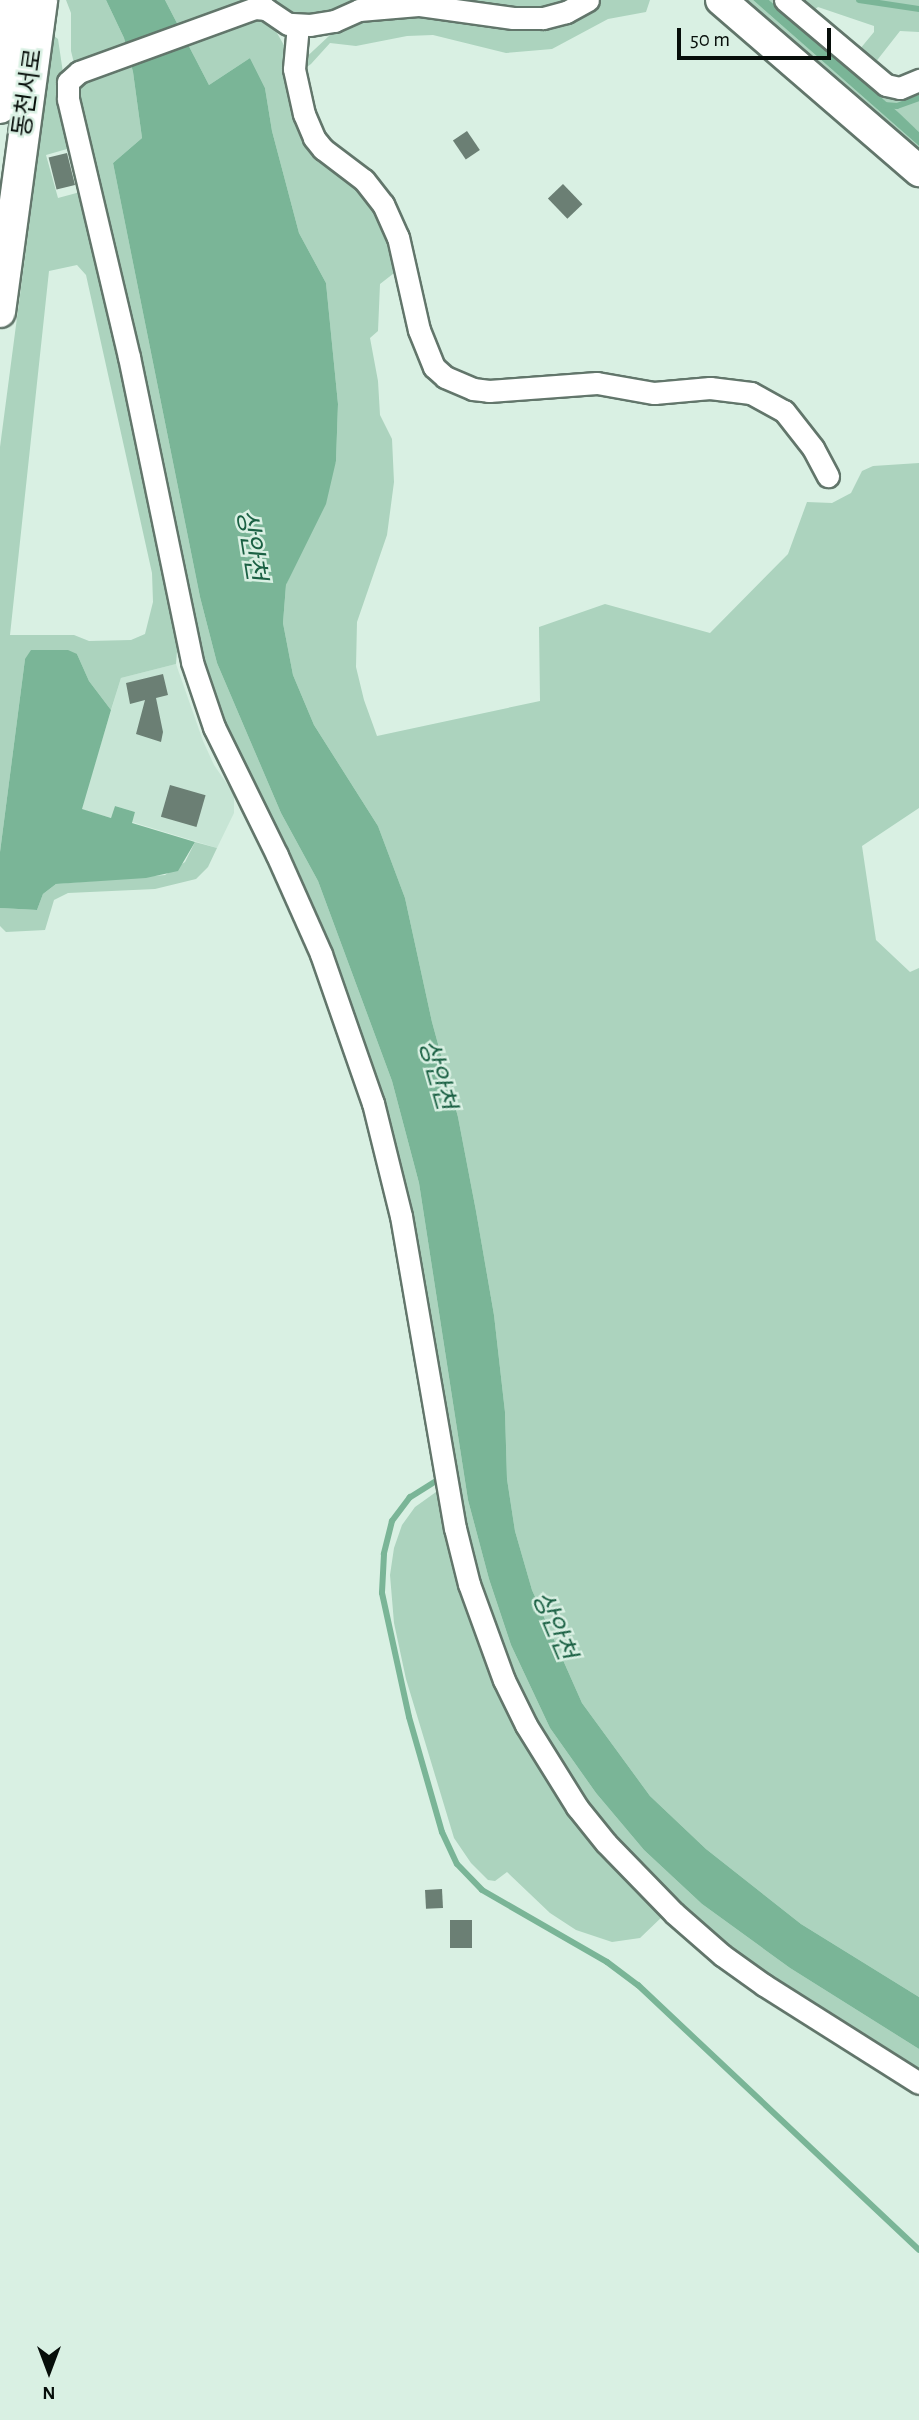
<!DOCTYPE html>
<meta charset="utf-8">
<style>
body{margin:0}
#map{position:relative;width:919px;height:2420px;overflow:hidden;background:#d9f0e3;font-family:"Alegreya Sans","Noto Sans KR",sans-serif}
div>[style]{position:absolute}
.built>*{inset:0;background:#c7e5d5}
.green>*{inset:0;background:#acd3be}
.water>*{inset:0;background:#7ab597}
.stream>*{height:6px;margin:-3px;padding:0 3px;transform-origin:3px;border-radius:3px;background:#7ab597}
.building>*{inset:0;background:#6b7f74;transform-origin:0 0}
.roads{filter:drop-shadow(2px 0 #62766b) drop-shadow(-2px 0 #62766b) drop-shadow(0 2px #62766b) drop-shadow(0 -2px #62766b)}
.street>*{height:21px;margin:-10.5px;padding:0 10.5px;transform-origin:10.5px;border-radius:10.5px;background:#fff}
.secondary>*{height:30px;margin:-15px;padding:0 15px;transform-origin:15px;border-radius:15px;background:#fff}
span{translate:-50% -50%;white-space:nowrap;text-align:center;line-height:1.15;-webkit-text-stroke:5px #d9f0e3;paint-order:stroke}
.street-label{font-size:24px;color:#070e0a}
.water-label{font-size:26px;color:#1a6043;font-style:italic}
.north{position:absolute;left:14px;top:2336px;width:70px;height:70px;-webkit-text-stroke:5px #d9f0e3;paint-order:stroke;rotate:180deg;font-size:19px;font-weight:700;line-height:28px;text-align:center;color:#070e0a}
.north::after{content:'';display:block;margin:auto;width:24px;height:32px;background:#070e0a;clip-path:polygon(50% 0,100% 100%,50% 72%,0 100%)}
.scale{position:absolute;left:677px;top:28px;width:154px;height:32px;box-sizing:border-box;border:4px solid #070e0a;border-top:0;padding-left:9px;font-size:21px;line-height:24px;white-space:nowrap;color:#070e0a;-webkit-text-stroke:5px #d9f0e3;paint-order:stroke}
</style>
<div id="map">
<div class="built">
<div style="clip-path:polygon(176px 664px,203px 741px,214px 765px,234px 794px,234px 813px,217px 848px,132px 822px,135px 812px,115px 806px,111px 818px,81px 809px,121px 678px)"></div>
</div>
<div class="green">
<div style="clip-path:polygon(66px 0,106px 0,124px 38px,133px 72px,142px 138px,113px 163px,200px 597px,217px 663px,281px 813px,318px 881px,392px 1081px,419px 1183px,468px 1500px,489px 1579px,511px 1645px,550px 1728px,596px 1793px,644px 1850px,702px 1904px,790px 1968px,919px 2049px,919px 2076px,728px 1950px,613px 1842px,533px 1725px,471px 1572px,400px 1187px,241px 765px,207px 684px,75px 113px,78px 66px,74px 63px,71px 51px,71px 13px)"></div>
<div style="clip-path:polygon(165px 0,261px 0,255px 13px,272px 24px,290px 56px,337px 168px,370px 200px,395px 253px,398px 270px,380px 284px,378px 331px,370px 338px,378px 381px,380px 415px,392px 439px,394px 482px,387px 535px,357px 622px,356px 667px,364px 700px,377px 736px,540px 701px,539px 627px,605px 604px,710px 633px,788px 554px,807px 502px,832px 503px,851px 493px,862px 471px,873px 466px,919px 463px,919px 808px,862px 846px,876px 940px,910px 972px,919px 968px,919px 1997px,801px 1924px,706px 1849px,650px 1796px,582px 1703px,532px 1590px,515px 1531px,507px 1479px,505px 1412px,494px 1315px,476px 1211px,458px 1117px,432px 1022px,405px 898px,378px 826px,314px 725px,293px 675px,283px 623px,286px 585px,336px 461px,338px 404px,326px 283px,299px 233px,272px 131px,265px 88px,250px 58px,209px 85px)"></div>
<div style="clip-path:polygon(271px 0,579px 0,566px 7px,320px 14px,289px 14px)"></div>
<div style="clip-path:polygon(595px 0,650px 0,646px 12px,608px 19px,552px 49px,506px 53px,433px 35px,407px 36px,356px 46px,330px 43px,311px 64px,304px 69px,300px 63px,344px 22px,406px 10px,496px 21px)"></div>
<div style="clip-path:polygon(738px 0,753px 0,919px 146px,919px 156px)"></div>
<div style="clip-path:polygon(769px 0,779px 0,867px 77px,919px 85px,919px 132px)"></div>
<div style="clip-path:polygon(792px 0,919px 0,919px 32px,900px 31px,871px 68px,855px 55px,874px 32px,874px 26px,818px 7px,809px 14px)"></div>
<div style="clip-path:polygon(evenodd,54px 36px,58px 39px,74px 147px,46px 155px,58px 198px,84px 191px,178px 638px,176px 664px,121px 678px,111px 710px,89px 681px,77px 654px,25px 659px,0 852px,0 447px,54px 36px,77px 265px,86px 275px,152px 573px,153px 602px,145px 634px,131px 640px,89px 641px,74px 635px,10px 635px,49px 271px,77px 265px)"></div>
<div style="clip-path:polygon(195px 842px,217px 848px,208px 867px,196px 879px,155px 889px,68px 893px,54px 900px,45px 930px,6px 932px,0 926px,0 908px,37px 910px,43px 894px,56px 884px,165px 875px,185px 862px)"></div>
<div style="clip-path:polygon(436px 1492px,443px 1492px,501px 1687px,665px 1914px,640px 1938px,612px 1942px,576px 1930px,550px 1913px,507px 1872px,495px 1881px,488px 1880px,471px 1863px,454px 1838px,406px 1679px,394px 1623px,390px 1575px,394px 1548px,402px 1525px,415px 1507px)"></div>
</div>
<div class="water">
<div style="clip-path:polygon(106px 0,165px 0,209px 85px,250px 58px,265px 88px,272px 131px,299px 233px,326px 283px,338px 404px,336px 461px,326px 504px,286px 585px,283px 623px,293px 675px,314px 725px,378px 826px,405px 898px,432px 1022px,458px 1117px,476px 1211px,494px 1315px,505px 1412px,507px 1479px,515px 1531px,532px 1590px,582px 1703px,650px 1796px,706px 1849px,801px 1924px,919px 1997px,919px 2049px,790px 1968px,702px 1904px,644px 1850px,596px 1793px,550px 1728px,511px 1645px,489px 1579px,468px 1500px,419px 1183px,392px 1081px,318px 881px,281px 813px,217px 663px,200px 597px,113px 163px,142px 138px,133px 72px,124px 38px)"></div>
<div style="clip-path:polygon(753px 0,769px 0,899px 113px,919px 132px,919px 146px)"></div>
<div style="clip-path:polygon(31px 650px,68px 650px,77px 654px,89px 681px,111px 710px,82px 809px,111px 818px,115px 806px,135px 812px,132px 823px,195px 842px,178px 871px,146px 878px,56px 884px,43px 894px,37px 910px,0 908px,0 852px,25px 659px)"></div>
</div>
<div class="stream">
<div style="left:859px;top:0;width:61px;rotate:8.5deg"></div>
<div style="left:884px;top:105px;width:13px;rotate:4deg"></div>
<div style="left:897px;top:106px;width:23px;rotate:-20deg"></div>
<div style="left:436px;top:1481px;width:31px;rotate:148deg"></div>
<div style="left:410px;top:1497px;width:30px;rotate:127deg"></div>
<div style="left:392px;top:1521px;width:34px;rotate:104deg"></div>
<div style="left:384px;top:1554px;width:39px;rotate:93deg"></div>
<div style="left:382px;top:1593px;width:127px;rotate:77.7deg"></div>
<div style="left:409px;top:1717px;width:120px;rotate:74deg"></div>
<div style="left:442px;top:1832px;width:35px;rotate:65deg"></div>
<div style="left:457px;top:1864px;width:36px;rotate:46deg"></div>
<div style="left:482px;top:1890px;width:144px;rotate:29.9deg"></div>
<div style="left:607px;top:1962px;width:39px;rotate:37deg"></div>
<div style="left:638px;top:1985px;width:386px;rotate:43.3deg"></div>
</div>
<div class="building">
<div style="left:467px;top:131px;width:23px;height:17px;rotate:56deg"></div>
<div style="left:67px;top:153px;width:33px;height:19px;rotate:76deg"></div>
<div style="left:563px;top:184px;width:28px;height:21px;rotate:46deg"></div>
<div style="clip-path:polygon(163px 674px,168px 695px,156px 698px,163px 732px,161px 742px,136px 734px,145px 700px,130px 704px,126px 683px)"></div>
<div style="left:170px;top:785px;width:37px;height:33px;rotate:16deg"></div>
<div style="left:442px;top:1889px;width:19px;height:17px;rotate:87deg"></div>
<div style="left:450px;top:1920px;width:22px;height:28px"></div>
</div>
<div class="roads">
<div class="street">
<div style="left:588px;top:0;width:25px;rotate:151deg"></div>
<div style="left:566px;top:12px;width:24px;rotate:165deg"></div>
<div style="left:543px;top:18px;width:30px;rotate:180deg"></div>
<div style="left:513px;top:18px;width:96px;rotate:-172.2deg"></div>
<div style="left:418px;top:5px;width:59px;rotate:175.2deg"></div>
<div style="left:359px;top:10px;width:27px;rotate:156deg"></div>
<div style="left:334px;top:21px;width:24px;rotate:171deg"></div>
<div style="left:310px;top:25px;width:22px;rotate:-177deg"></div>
<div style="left:288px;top:24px;width:27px;rotate:-146deg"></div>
<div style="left:266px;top:9px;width:11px;rotate:-175deg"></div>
<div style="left:255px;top:8px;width:187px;rotate:160deg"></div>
<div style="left:79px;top:72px;width:15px;rotate:138deg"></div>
<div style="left:68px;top:82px;width:17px;rotate:90deg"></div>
<div style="left:68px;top:99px;width:265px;rotate:76.7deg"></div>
<div style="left:129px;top:357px;width:311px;rotate:78.3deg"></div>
<div style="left:192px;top:662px;width:69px;rotate:71.3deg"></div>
<div style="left:214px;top:727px;width:143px;rotate:63.8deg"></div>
<div style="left:277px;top:855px;width:108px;rotate:66deg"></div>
<div style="left:321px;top:954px;width:158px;rotate:70.8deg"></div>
<div style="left:373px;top:1103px;width:116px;rotate:76.1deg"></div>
<div style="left:401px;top:1216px;width:317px;rotate:80.2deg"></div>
<div style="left:455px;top:1528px;width:58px;rotate:76deg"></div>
<div style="left:469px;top:1584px;width:102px;rotate:70deg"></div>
<div style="left:504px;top:1680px;width:50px;rotate:63.9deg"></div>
<div style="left:526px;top:1725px;width:97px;rotate:58.1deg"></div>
<div style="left:577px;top:1807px;width:46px;rotate:51.1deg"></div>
<div style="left:606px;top:1843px;width:98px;rotate:45.8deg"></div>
<div style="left:674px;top:1913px;width:64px;rotate:41.2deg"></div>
<div style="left:722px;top:1955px;width:52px;rotate:35.5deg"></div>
<div style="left:764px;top:1985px;width:183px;rotate:32.3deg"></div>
<div style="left:785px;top:0;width:132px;rotate:40.1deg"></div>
<div style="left:886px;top:85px;width:14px;rotate:12deg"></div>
<div style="left:900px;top:88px;width:21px;rotate:-23deg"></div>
<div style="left:298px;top:25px;width:44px;rotate:95.2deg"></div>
<div style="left:294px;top:69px;width:46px;rotate:77.5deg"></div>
<div style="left:304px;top:114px;width:26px;rotate:67deg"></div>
<div style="left:314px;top:138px;width:14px;rotate:51deg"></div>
<div style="left:323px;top:149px;width:51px;rotate:37.1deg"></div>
<div style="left:364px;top:180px;width:31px;rotate:52deg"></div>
<div style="left:383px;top:204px;width:36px;rotate:66deg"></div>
<div style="left:398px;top:237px;width:95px;rotate:77.3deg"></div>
<div style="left:419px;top:330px;width:40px;rotate:68deg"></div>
<div style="left:434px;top:367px;width:15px;rotate:42deg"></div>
<div style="left:445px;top:377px;width:30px;rotate:23deg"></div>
<div style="left:473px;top:389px;width:16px;rotate:7deg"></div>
<div style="left:489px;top:391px;width:108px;rotate:-4.2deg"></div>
<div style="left:597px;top:383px;width:58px;rotate:10deg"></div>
<div style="left:654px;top:393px;width:56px;rotate:-5.1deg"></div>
<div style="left:710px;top:388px;width:41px;rotate:7deg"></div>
<div style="left:751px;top:393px;width:38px;rotate:29deg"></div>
<div style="left:784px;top:411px;width:47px;rotate:51.9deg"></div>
<div style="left:813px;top:448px;width:32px;rotate:62deg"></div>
</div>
<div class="secondary">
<div style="left:721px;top:0;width:262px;rotate:40.8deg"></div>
<div style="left:0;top:108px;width:109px;rotate:-82.1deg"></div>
<div style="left:0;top:312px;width:315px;rotate:-82.3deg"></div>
</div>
</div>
<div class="street-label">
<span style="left:29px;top:93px;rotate:-82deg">동천서로</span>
</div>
<div class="water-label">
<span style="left:250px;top:545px;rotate:81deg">상안천</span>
<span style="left:436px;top:1075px;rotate:74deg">상안천</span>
<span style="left:553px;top:1626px;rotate:67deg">상안천</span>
</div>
<div class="north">N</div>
<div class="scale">50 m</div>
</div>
